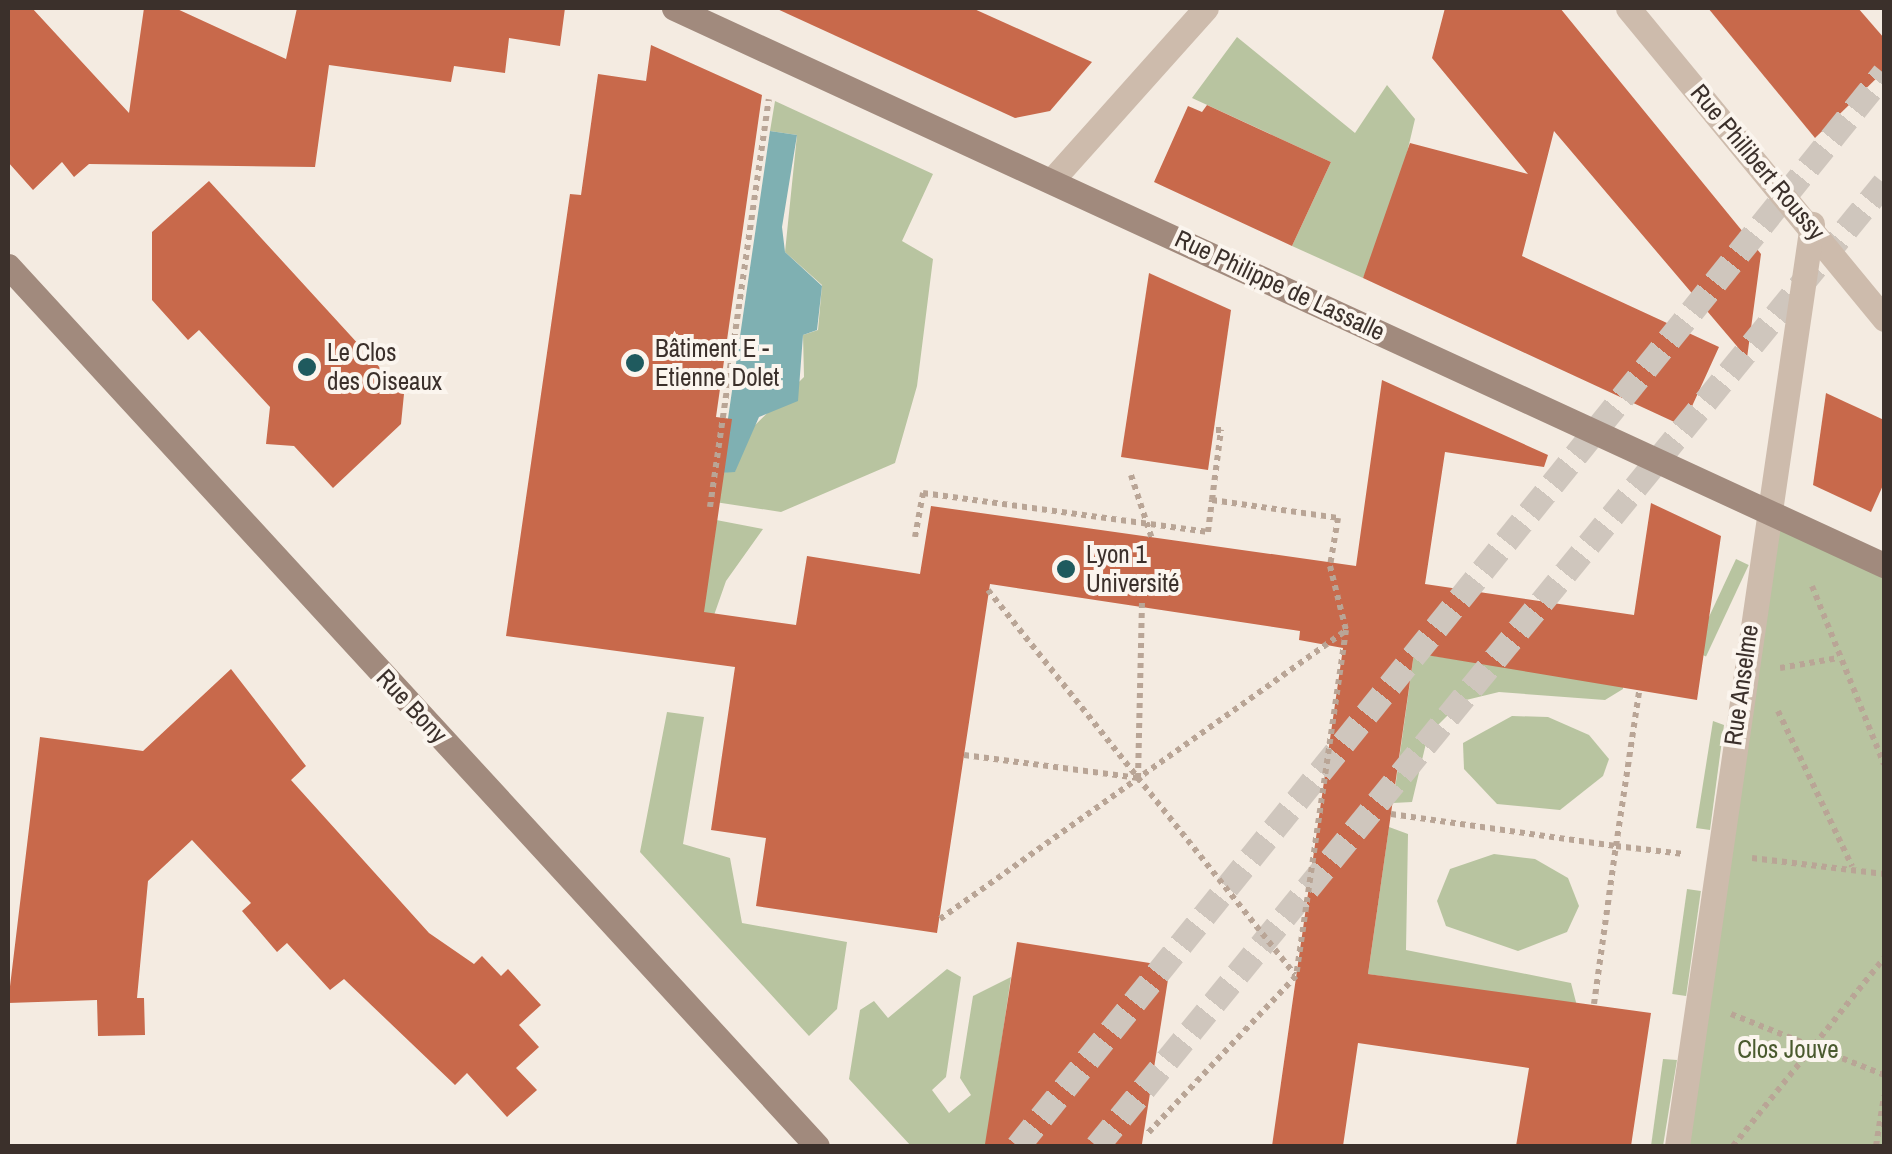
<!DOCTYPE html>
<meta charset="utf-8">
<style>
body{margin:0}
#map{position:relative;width:1892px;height:1154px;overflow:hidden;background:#f4ebe1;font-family:"Archivo Narrow",sans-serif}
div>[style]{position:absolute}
.green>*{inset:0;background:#b8c4a0;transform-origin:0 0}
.water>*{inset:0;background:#7fb0b2}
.building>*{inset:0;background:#c8694b;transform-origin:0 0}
.primary-tunnel>*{height:25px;margin-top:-12.5px;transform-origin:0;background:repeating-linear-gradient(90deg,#cfc6bd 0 25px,transparent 0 37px)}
.path>*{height:6px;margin-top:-3px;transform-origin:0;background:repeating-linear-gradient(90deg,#b9a596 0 5px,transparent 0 10px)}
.street>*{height:25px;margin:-12.5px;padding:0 12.5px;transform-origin:12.5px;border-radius:12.5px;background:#cdbbac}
.secondary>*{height:25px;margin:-12.5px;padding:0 12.5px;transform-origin:12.5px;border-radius:12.5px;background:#a18a7d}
.dots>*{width:28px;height:28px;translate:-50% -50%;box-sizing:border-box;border:5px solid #fbf5ee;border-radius:50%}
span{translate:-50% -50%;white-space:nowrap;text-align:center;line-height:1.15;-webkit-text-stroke:8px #fbf5ee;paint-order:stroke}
.street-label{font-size:25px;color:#3b302b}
.poi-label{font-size:25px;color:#3b302b}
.left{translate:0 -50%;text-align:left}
.park-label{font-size:25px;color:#4a5a2e}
.frame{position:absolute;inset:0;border:10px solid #3b302b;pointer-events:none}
</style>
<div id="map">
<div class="green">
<div style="clip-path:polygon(1237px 37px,1355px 133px,1387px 85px,1415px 119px,1392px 216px,1363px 278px,1292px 246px,1331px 162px,1192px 98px)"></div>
<div style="clip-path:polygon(775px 101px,933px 174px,902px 241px,933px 259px,917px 386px,895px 463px,781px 512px,715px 502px,720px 473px,735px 471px,746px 434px,804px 377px,803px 335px,818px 330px,822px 285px,785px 252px,797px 135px,770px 131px)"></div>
<div style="clip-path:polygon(1768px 509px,1884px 563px,1884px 1146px,1677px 1146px)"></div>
<div style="clip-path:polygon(711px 519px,763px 529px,726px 581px,699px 658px)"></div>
<div style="left:1736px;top:559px;width:14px;height:101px;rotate:25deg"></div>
<div style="clip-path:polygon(1414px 653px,1623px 684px,1623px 689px,1605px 700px,1499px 692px,1462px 701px,1428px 735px,1412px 802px,1393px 803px)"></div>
<div style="clip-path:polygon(667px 712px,704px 717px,683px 844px,730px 858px,742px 923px,847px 942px,837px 1009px,809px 1036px,640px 852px)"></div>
<div style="clip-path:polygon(1512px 716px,1548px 717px,1589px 735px,1609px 759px,1603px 776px,1560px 810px,1497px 804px,1464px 769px,1463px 743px)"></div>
<div style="clip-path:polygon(1713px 721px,1724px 725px,1710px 830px,1696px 828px)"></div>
<div style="clip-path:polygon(1389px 827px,1408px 834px,1406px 950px,1571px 983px,1577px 1006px,1368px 974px)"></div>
<div style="clip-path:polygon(1494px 854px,1535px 859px,1568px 878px,1579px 906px,1567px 932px,1518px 951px,1446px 926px,1437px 901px,1450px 869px)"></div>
<div style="left:1687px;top:889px;width:14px;height:106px;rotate:8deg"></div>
<div style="clip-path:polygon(947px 969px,961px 977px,946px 1077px,932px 1090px,949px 1113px,971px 1095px,960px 1078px,973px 996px,1011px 977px,986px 1146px,911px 1146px,849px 1079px,860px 1010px,874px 1001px,888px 1018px)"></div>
<div style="clip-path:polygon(1663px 1059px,1677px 1060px,1663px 1146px,1651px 1146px)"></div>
</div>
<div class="water">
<div style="clip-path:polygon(770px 131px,797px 135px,782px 227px,785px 252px,822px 286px,817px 330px,803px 335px,798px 401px,759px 417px,735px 472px,720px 473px)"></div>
</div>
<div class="building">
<div style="clip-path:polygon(8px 8px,32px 8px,129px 113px,144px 8px,175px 8px,286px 59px,297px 8px,565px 8px,560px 46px,509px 38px,505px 73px,454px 66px,451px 82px,329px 65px,315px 167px,89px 164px,74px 177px,62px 162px,33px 190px,8px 162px)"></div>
<div style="clip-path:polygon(775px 8px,972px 8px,1092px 62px,1050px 111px,1015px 118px)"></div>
<div style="clip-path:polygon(1445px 8px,1560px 8px,1761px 254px,1747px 358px,1554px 131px,1522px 256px,1719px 347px,1683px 426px,1363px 278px,1410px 143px,1528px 174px,1432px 58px)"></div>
<div style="clip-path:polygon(1708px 8px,1858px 8px,1884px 38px,1884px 71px,1815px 138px)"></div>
<div style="clip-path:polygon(651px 45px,762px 95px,716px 417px,732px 419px,704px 612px,796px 625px,807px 556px,920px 574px,931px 506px,1356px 566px,1382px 380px,1548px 455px,1544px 467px,1445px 452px,1425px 584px,1634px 615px,1651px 503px,1721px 536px,1697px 700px,1414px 653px,1368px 974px,1651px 1013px,1631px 1146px,1516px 1146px,1529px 1068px,1358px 1043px,1343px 1146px,1272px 1146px,1343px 648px,1299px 640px,1300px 631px,990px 584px,937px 933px,756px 906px,766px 838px,711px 830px,735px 667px,506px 636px,570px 194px,581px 195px,598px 74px,646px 81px)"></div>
<div style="clip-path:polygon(1207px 105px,1331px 162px,1292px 246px,1154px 182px,1188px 106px,1202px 112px)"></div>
<div style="clip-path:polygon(209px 181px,404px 394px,401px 424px,333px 488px,294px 446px,266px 444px,270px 407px,199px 330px,188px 340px,152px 300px,152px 232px)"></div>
<div style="clip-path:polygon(1149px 273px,1231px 310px,1208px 470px,1121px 457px)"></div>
<div style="clip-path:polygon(1826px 393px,1884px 420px,1884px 483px,1871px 512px,1813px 485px)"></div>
<div style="clip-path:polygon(231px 669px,306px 766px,291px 780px,429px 933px,474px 964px,482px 956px,501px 976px,508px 969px,541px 1005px,519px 1025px,539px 1047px,516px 1068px,537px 1090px,507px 1117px,467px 1073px,455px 1085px,344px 979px,330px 990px,287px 943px,277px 952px,242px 911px,251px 903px,192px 840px,148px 881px,137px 998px,144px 998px,145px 1035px,98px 1036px,97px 1000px,8px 1003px,40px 737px,143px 751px)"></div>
<div style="left:1017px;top:942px;width:155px;height:206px;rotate:9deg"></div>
</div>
<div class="primary-tunnel">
<div style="left:1018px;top:1146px;width:1379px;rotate:-51.09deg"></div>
<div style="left:1097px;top:1146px;width:1244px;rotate:-50.74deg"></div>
</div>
<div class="path">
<div style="left:1131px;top:475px;width:67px;rotate:71.8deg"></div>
<div style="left:1212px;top:500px;width:71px;rotate:-82.7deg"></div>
<div style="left:1221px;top:430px;width:7px;rotate:180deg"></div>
<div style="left:710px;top:507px;width:412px;rotate:-81.8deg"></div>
<div style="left:915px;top:537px;width:45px;rotate:-79.7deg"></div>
<div style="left:923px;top:493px;width:288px;rotate:7.8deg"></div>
<div style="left:1208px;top:532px;width:32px;rotate:-83deg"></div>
<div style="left:1212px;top:500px;width:127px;rotate:8.1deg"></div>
<div style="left:1338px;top:518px;width:49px;rotate:99.5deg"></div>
<div style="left:1330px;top:566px;width:66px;rotate:76deg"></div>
<div style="left:1812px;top:586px;width:192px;rotate:68deg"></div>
<div style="left:988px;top:590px;width:492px;rotate:51.4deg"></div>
<div style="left:1780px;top:668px;width:59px;rotate:-9.8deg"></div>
<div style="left:1778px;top:711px;width:172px;rotate:64.5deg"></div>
<div style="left:964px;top:755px;width:176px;rotate:7.5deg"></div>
<div style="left:1138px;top:778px;width:178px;rotate:-88.7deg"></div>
<div style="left:1391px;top:814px;width:227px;rotate:8.1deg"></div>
<div style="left:1616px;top:846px;width:156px;rotate:-81.5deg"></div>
<div style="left:1752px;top:858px;width:133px;rotate:6.9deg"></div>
<div style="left:940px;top:919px;width:498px;rotate:-35.4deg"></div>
<div style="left:1346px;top:630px;width:350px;rotate:98.2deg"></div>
<div style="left:1296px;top:976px;width:219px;rotate:133.3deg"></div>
<div style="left:1594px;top:1004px;width:160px;rotate:-82.1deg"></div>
<div style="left:1616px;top:846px;width:68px;rotate:6.7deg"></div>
<div style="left:1731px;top:1014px;width:165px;rotate:21.7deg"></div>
<div style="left:1733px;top:1146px;width:241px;rotate:-51.2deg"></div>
<div style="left:1876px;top:1146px;width:51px;rotate:-80.9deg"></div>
</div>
<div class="street">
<div style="left:1628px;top:8px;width:403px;rotate:50.5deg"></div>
<div style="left:1052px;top:180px;width:231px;rotate:-48.2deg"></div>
<div style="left:1677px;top:1146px;width:932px;rotate:-81.67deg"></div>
</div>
<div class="secondary">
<div style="left:674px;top:8px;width:1332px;rotate:24.72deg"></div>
<div style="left:8px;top:266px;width:1195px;rotate:47.41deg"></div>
</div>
<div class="dots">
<div style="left:635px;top:363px;background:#1f5a5e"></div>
<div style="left:307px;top:367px;background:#1f5a5e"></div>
<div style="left:1066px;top:569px;background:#1f5a5e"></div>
</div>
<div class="street-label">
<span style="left:1758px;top:162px;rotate:50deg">Rue Philibert Roussy</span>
<span style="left:1280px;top:285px;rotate:25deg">Rue Philippe de Lassalle</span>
<span style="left:1741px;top:685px;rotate:-82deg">Rue Anselme</span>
<span style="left:412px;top:706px;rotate:47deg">Rue Bony</span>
</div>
<div class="poi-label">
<span class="left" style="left:655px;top:363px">Bâtiment E -<br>Etienne Dolet</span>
<span class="left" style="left:327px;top:367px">Le Clos<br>des Oiseaux</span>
<span class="left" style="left:1086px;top:569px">Lyon 1<br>Université</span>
</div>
<div class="park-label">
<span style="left:1788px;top:1049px">Clos Jouve</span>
</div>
<div class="frame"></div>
</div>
